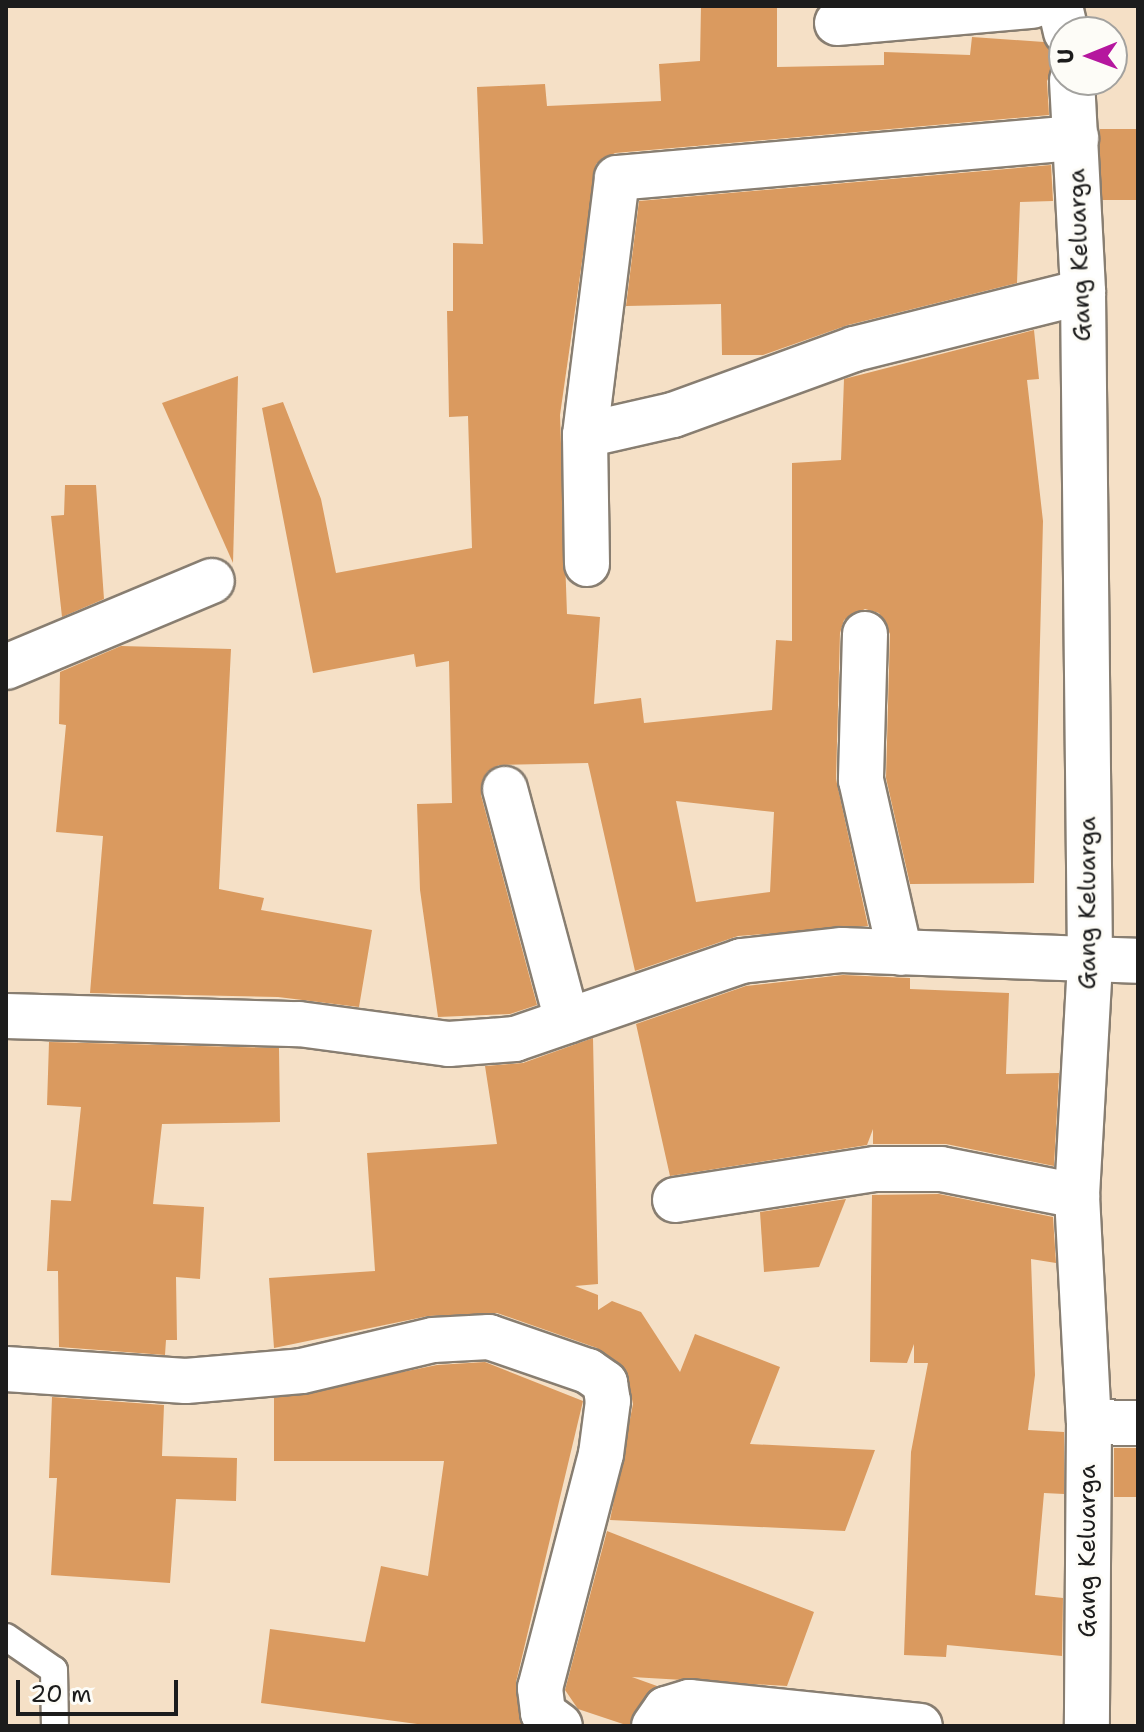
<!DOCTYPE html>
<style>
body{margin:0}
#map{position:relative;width:1144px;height:1732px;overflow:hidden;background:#f5e0c6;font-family:"Shantell Sans",sans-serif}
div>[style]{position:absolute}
.building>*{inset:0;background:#da9a5f;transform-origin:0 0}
.roads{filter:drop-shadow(2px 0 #887e71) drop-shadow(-2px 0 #887e71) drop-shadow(0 2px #887e71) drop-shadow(0 -2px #887e71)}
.service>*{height:26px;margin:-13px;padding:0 13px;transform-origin:13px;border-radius:13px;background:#fff}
.minor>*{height:44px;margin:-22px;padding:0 22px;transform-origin:22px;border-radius:22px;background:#fff}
span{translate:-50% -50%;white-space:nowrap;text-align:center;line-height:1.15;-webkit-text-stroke:6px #fdfcf7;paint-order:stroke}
.street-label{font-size:24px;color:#1c1c1c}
.frame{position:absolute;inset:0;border:8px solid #1c1c1c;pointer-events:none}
.north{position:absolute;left:1048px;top:16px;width:80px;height:80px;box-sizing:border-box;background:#fdfcf7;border:2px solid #a3a29f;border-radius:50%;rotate:269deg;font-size:22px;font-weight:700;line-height:32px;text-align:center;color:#1c1c1c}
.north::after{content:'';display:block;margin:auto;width:28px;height:36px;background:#b5179e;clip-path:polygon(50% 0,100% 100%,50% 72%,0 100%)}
.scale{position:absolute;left:16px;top:1680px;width:162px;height:36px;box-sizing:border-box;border:4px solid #1c1c1c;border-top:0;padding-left:10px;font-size:24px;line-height:28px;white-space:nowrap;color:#1c1c1c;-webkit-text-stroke:6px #fdfcf7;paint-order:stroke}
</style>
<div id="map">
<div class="building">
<div style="clip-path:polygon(evenodd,701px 6px,777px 6px,777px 67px,884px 65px,884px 52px,970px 55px,972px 37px,1044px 42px,1058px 59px,1047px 81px,1049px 115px,615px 153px,596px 164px,560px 415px,567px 614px,600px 617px,594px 704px,641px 698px,644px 723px,772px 710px,776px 640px,792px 641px,792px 463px,841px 460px,844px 379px,1034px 330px,1039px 379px,1027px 380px,1043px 521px,1034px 883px,910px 884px,886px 778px,890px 634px,879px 613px,865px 609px,844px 620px,840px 633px,836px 779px,868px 926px,738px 936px,635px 971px,588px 763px,499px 765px,487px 772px,481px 795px,537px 1005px,510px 1014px,438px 1017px,420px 890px,417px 804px,452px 803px,449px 661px,416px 667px,414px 654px,313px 673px,262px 408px,283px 402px,321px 499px,336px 573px,472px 548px,468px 416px,449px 417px,447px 311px,453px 311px,453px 243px,483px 244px,477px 87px,545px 84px,547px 106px,661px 101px,659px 64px,700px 61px,701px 6px,676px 801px,774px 812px,770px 892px,696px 902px,676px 801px)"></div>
<div style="left:1138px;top:129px;width:71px;height:38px;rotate:90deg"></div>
<div style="clip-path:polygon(1051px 165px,1053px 201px,1020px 202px,1017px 283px,848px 325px,763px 355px,722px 355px,721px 304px,626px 306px,639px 201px)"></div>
<div style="clip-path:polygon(238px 376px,233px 563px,162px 403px)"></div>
<div style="clip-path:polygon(65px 485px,96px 485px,104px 599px,62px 617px,51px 516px,64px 515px)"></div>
<div style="clip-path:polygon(121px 646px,231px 649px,219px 889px,264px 898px,261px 910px,372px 930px,359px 1007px,278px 997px,90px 993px,103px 836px,56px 832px,66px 725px,59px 724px,60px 672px)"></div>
<div style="clip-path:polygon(843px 975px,910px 978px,910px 989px,1009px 993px,1006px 1074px,1059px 1073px,1054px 1166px,946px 1144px,873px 1144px,873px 1129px,867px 1145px,670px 1176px,636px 1024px,746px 986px)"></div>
<div style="clip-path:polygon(593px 1038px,598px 1284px,575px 1286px,598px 1295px,598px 1310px,612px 1301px,641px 1312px,680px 1372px,695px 1334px,780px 1367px,750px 1444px,875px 1450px,845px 1531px,610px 1520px,633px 1404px,626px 1370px,597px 1348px,497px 1313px,428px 1316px,274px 1348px,269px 1278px,375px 1271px,367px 1153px,497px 1144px,485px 1066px,523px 1063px)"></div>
<div style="clip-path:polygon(49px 1042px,279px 1048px,280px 1122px,162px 1124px,153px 1204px,204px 1207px,200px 1279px,176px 1277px,177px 1340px,166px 1340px,165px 1355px,59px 1347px,58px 1271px,47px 1271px,51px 1200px,71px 1201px,81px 1107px,47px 1105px)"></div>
<div style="clip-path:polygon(939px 1194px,1053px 1217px,1056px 1263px,1031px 1259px,1035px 1375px,1028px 1430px,1064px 1432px,1064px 1494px,1044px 1493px,1035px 1595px,1063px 1598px,1062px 1656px,947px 1645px,946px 1657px,904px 1655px,911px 1452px,928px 1363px,914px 1363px,914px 1344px,907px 1363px,870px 1362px,872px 1195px)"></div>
<div style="clip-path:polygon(846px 1199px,819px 1267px,764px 1272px,760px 1212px)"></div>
<div style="clip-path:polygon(485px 1362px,583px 1401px,516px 1682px,522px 1726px,432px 1726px,261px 1703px,270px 1629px,365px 1642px,381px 1566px,428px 1576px,444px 1461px,274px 1461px,274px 1398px,437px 1365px)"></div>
<div style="clip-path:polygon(52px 1397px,164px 1405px,162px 1456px,237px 1458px,236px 1501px,176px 1499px,170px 1583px,51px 1575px,57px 1478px,49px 1478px)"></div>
<div style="left:1114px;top:1448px;width:24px;height:49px"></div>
<div style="clip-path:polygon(607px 1531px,814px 1612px,787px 1686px,632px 1677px,657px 1686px,629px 1726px,578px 1709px,565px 1690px)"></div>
</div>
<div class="roads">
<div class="service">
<div style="left:6px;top:1637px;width:58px;rotate:34.5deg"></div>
<div style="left:54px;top:1670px;width:56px;rotate:89deg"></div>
</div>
<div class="minor">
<div style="left:1060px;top:6px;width:27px;rotate:77deg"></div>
<div style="left:837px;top:23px;width:196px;rotate:-5deg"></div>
<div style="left:1072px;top:80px;width:212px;rotate:87deg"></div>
<div style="left:1083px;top:292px;width:671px;rotate:89.4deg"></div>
<div style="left:1090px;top:963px;width:233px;rotate:93.2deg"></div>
<div style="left:1077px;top:1196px;width:226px;rotate:87deg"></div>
<div style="left:1089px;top:1422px;width:304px;rotate:90.4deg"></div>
<div style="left:585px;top:435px;width:90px;rotate:-12.8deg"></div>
<div style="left:673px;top:415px;width:193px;rotate:-20deg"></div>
<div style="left:854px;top:349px;width:236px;rotate:-14deg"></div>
<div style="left:587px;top:564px;width:129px;rotate:-90.9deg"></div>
<div style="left:585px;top:435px;width:259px;rotate:-82.9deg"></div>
<div style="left:617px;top:178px;width:461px;rotate:-5deg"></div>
<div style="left:865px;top:634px;width:146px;rotate:91.6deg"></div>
<div style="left:861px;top:780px;width:177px;rotate:77.3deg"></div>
<div style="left:6px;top:667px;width:223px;rotate:-22.7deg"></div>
<div style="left:505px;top:789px;width:240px;rotate:75deg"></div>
<div style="left:6px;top:1016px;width:293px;rotate:1.6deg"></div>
<div style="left:299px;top:1024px;width:151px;rotate:7.6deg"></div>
<div style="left:449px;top:1044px;width:66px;rotate:-4.3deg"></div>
<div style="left:515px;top:1039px;width:239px;rotate:-19deg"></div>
<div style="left:741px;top:961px;width:102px;rotate:-6.2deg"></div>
<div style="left:842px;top:950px;width:296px;rotate:2.1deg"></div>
<div style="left:675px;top:1200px;width:202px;rotate:-8.8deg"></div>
<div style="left:875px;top:1169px;width:66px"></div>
<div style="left:941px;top:1169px;width:139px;rotate:11.2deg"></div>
<div style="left:6px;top:1369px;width:180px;rotate:3.8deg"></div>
<div style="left:186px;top:1381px;width:116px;rotate:-4.9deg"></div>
<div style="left:302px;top:1371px;width:135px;rotate:-13.3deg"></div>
<div style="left:433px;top:1340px;width:56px;rotate:-3.1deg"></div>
<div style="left:489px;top:1337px;width:105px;rotate:19deg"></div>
<div style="left:588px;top:1371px;width:21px;rotate:35deg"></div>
<div style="left:605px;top:1383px;width:18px;rotate:81deg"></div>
<div style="left:608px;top:1401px;width:53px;rotate:97.5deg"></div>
<div style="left:601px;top:1454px;width:242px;rotate:104.6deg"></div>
<div style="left:540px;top:1688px;width:25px;rotate:83deg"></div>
<div style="left:543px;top:1713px;width:21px;rotate:37deg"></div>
<div style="left:1089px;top:1422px;width:49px;rotate:1.2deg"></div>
<div style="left:654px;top:1726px;width:21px;rotate:-55deg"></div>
<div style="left:666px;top:1709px;width:24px;rotate:-17deg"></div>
<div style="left:689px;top:1702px;width:232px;rotate:5.9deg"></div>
</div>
</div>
<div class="street-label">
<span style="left:1080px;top:255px;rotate:-92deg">Gang Keluarga</span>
<span style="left:1088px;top:903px;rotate:-90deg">Gang Keluarga</span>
<span style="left:1088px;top:1551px;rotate:-90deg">Gang Keluarga</span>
</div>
<div class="frame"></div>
<div class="north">U</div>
<div class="scale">20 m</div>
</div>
